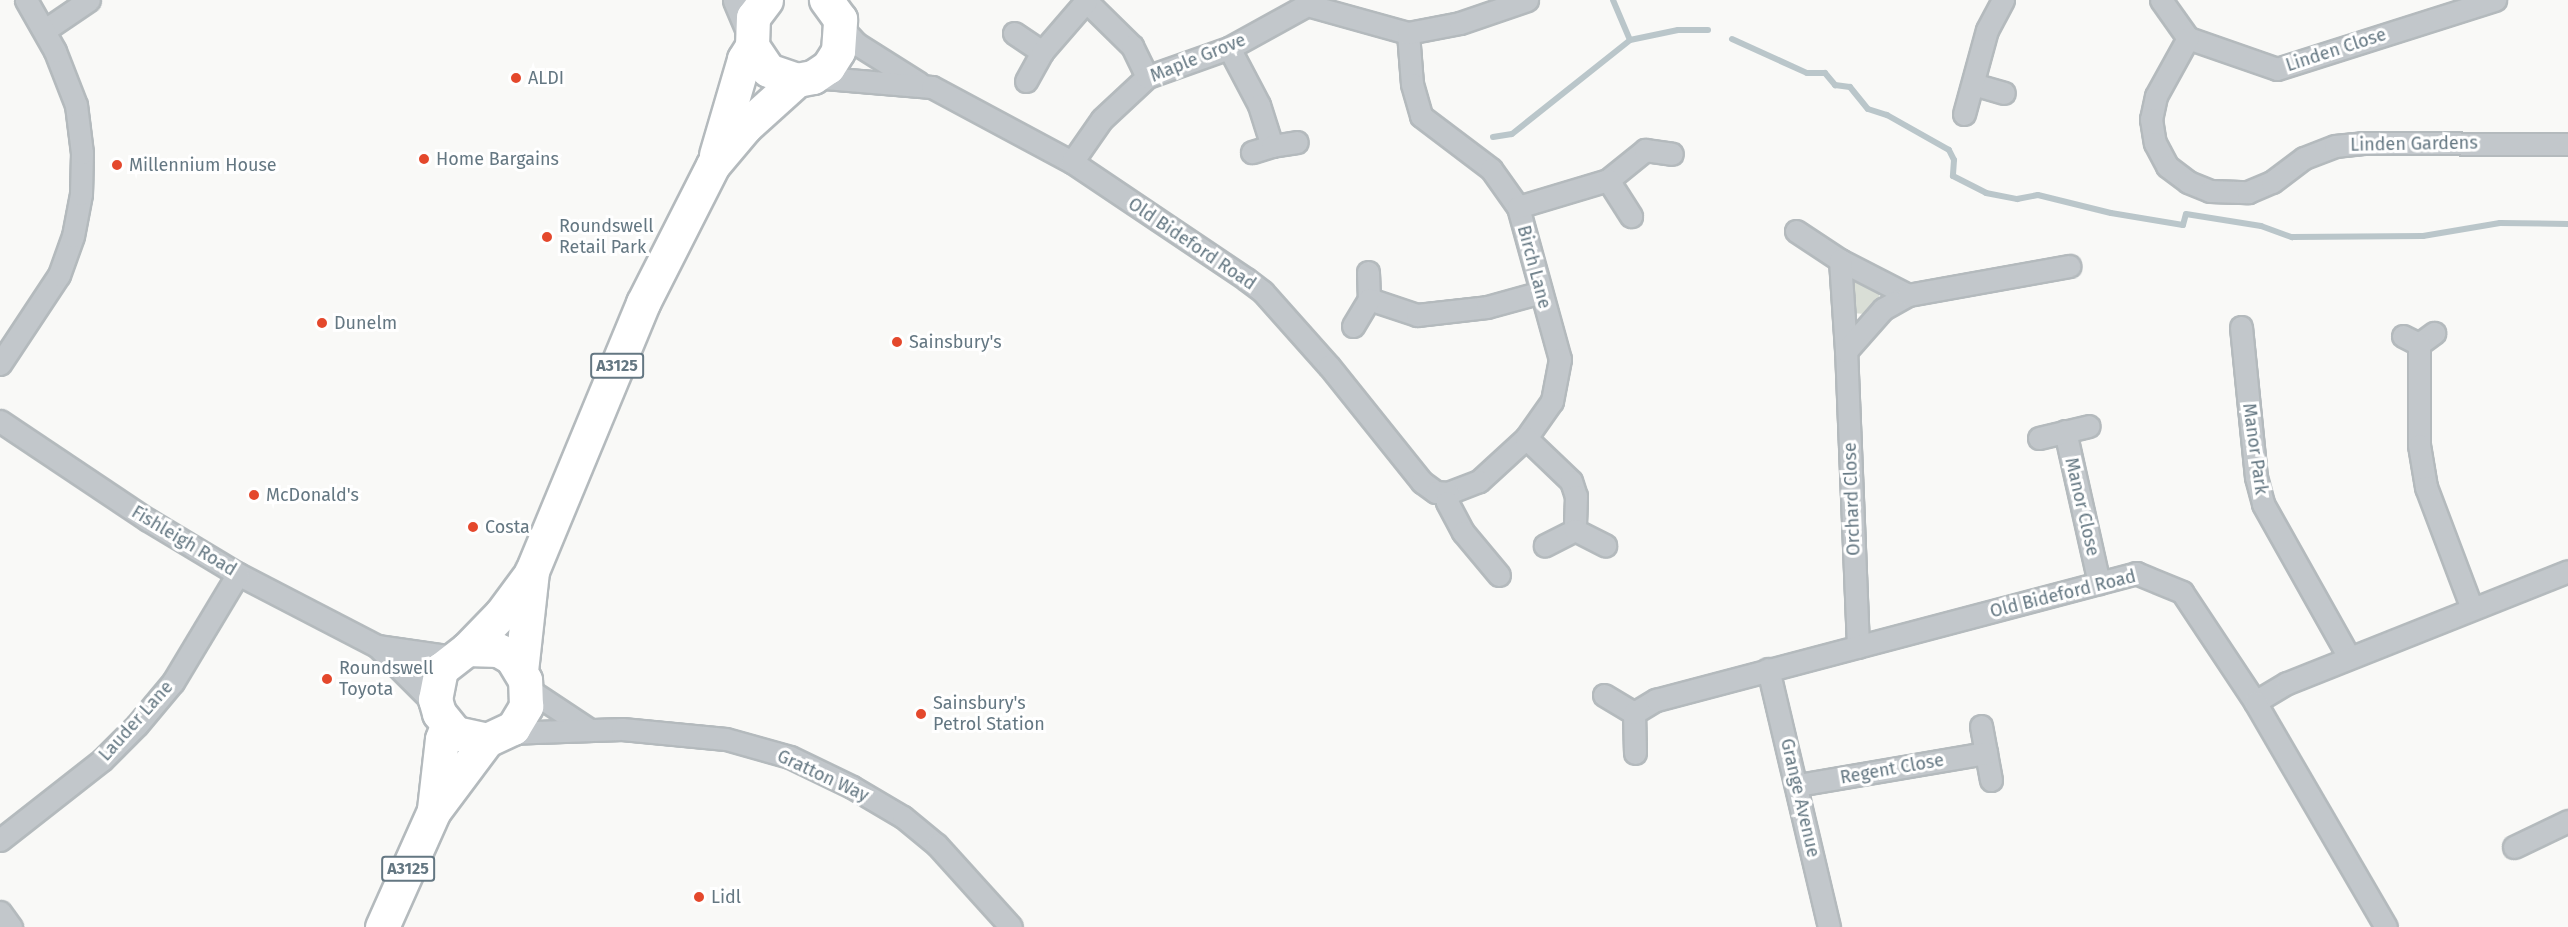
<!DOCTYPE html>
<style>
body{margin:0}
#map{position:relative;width:2568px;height:927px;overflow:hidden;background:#f9f9f7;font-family:"Fira Sans",sans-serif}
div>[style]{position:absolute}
.green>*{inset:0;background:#d9ded6}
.stream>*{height:6px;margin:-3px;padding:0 3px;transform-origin:3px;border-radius:3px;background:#bac6ca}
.roads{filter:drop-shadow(2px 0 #b4babd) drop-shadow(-2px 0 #b4babd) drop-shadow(0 2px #b4babd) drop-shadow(0 -2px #b4babd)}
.minor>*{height:21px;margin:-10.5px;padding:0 10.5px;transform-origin:10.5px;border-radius:10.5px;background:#c2c7cb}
.tertiary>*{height:27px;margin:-13.5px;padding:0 13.5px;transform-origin:13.5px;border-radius:13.5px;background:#c2c7cb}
.primary>*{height:33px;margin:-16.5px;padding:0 16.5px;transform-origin:16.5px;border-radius:16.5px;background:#fff}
.dots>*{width:16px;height:16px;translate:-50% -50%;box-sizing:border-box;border:3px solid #fff;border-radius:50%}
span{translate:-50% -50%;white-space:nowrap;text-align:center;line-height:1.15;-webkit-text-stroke:6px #fff;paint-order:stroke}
.shield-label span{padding:2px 4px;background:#fff;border:2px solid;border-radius:4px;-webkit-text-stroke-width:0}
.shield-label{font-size:16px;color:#647782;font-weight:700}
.street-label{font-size:18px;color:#647782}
.poi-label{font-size:18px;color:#647782}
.left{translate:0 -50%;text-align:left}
</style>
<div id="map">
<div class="green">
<div style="clip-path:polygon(1856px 278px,1879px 289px,1879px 297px,1865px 314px,1852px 313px,1849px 280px)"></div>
</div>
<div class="stream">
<div style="left:1613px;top:0;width:43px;rotate:67deg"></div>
<div style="left:1630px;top:40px;width:49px;rotate:-11.8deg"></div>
<div style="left:1678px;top:30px;width:30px"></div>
<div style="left:1732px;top:39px;width:82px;rotate:24.4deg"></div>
<div style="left:1807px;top:73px;width:18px"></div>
<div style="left:1825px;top:73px;width:16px;rotate:50deg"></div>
<div style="left:1835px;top:85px;width:15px;rotate:8deg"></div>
<div style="left:1850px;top:87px;width:28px;rotate:51deg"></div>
<div style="left:1868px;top:109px;width:20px;rotate:18deg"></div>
<div style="left:1887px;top:115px;width:71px;rotate:29.4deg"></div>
<div style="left:1949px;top:150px;width:11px;rotate:63deg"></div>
<div style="left:1954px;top:160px;width:16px;rotate:94deg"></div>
<div style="left:1953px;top:176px;width:37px;rotate:27deg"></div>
<div style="left:1986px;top:193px;width:32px;rotate:11deg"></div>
<div style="left:2017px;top:199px;width:21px;rotate:-11deg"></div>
<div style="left:2038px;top:195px;width:75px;rotate:13.9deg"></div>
<div style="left:2111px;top:213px;width:73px;rotate:9.5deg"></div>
<div style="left:2183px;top:225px;width:11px;rotate:-75deg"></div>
<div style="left:2186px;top:214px;width:76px;rotate:9.1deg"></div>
<div style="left:2261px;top:226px;width:33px;rotate:20deg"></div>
<div style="left:2292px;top:237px;width:131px;rotate:-0.4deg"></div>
<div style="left:2423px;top:236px;width:78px;rotate:-9.6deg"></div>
<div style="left:2500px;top:223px;width:68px;rotate:0.8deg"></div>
<div style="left:1493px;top:137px;width:19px;rotate:-9deg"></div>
<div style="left:1512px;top:134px;width:151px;rotate:-38.5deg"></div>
</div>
<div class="roads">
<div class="minor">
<div style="left:1085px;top:0;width:66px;rotate:44.4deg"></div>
<div style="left:1132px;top:46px;width:34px;rotate:64deg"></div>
<div style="left:2161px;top:0;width:47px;rotate:54.6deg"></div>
<div style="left:2188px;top:38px;width:94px;rotate:19.2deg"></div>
<div style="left:2277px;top:69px;width:229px;rotate:-17.6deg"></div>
<div style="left:842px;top:28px;width:22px;rotate:47deg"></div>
<div style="left:857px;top:44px;width:73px;rotate:32.2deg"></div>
<div style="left:45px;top:30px;width:53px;rotate:-34.3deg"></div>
<div style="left:1014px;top:33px;width:34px;rotate:34deg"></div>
<div style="left:1408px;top:33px;width:51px;rotate:85.5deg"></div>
<div style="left:1412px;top:84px;width:33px;rotate:74deg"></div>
<div style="left:1421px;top:116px;width:88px;rotate:37.1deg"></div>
<div style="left:1491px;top:169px;width:47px;rotate:54.6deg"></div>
<div style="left:1518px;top:207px;width:158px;rotate:74.6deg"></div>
<div style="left:1560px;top:359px;width:43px;rotate:100.8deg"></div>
<div style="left:1552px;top:401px;width:45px;rotate:125.1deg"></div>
<div style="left:1526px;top:438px;width:64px;rotate:137.5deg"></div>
<div style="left:1479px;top:481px;width:33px;rotate:159deg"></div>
<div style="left:2188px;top:38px;width:66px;rotate:118.9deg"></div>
<div style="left:2156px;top:96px;width:24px;rotate:102deg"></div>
<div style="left:2151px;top:119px;width:24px;rotate:81deg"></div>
<div style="left:2155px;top:143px;width:26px;rotate:62deg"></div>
<div style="left:2167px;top:166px;width:26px;rotate:37deg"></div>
<div style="left:2188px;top:182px;width:24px;rotate:22deg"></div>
<div style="left:2210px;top:191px;width:38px;rotate:2deg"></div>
<div style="left:2248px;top:192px;width:26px;rotate:-23deg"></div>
<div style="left:2272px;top:182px;width:40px;rotate:-37deg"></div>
<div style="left:2304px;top:158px;width:33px;rotate:-21deg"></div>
<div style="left:2335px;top:146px;width:28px;rotate:-6deg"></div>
<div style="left:2363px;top:143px;width:205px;rotate:0.3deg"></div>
<div style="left:1229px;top:48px;width:64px;rotate:62.2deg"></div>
<div style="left:1259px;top:105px;width:43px;rotate:72.4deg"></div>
<div style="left:1272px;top:146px;width:21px;rotate:163deg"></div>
<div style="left:813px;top:77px;width:119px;rotate:4.8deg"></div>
<div style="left:932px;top:87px;width:159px;rotate:28.2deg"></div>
<div style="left:1072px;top:162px;width:210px;rotate:33.9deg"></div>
<div style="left:1246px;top:279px;width:21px;rotate:37deg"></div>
<div style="left:1263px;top:292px;width:99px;rotate:48.3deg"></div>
<div style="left:1329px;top:366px;width:149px;rotate:51.3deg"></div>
<div style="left:1422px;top:482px;width:17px;rotate:36deg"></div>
<div style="left:1436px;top:492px;width:12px;rotate:5deg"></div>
<div style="left:1448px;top:493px;width:9px;rotate:96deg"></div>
<div style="left:1447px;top:502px;width:34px;rotate:62deg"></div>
<div style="left:1463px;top:532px;width:56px;rotate:50.1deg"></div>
<div style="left:1026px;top:81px;width:33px;rotate:-61deg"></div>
<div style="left:1042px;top:52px;width:67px;rotate:-49.2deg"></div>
<div style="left:1973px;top:84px;width:32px;rotate:16deg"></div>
<div style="left:1964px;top:114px;width:87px;rotate:-74.7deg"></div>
<div style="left:1987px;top:30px;width:34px;rotate:-62deg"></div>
<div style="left:1272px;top:146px;width:25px;rotate:-9deg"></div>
<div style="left:1072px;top:162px;width:52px;rotate:-55.1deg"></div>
<div style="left:1102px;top:119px;width:62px;rotate:-43deg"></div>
<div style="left:1147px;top:77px;width:87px;rotate:-19.5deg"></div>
<div style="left:1229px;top:48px;width:89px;rotate:-28.9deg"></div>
<div style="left:1307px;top:5px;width:105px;rotate:15.5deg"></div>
<div style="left:1408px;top:33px;width:53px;rotate:-10.9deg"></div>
<div style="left:1460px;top:23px;width:71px;rotate:-18.9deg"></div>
<div style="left:1608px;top:180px;width:48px;rotate:-39deg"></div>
<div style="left:1645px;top:150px;width:27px;rotate:8deg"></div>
<div style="left:1518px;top:207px;width:94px;rotate:-16.7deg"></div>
<div style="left:1608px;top:180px;width:43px;rotate:57.4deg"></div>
<div style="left:1796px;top:231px;width:53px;rotate:33.4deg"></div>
<div style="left:1840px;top:260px;width:76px;rotate:27.2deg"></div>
<div style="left:1840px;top:260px;width:91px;rotate:86.2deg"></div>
<div style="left:1368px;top:272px;width:27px;rotate:88deg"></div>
<div style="left:1369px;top:299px;width:51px;rotate:18.4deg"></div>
<div style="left:1417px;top:315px;width:70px;rotate:-6.5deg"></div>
<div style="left:1487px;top:307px;width:56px;rotate:-15.5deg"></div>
<div style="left:1353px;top:326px;width:31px;rotate:-59deg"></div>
<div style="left:2241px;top:327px;width:151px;rotate:84.3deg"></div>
<div style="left:2256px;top:477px;width:28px;rotate:75deg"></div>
<div style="left:2263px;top:504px;width:176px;rotate:60.7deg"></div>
<div style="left:2403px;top:336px;width:18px;rotate:27deg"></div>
<div style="left:2419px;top:344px;width:19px;rotate:-36deg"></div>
<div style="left:2419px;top:344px;width:101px;rotate:90deg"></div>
<div style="left:2419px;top:445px;width:43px;rotate:80.5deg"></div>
<div style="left:2426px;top:487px;width:130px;rotate:69.3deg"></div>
<div style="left:0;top:364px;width:107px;rotate:-56.5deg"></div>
<div style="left:59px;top:275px;width:41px;rotate:-70.3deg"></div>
<div style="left:73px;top:236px;width:43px;rotate:-79.2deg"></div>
<div style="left:81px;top:194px;width:41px;rotate:-88.6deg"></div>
<div style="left:82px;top:153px;width:48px;rotate:-97.1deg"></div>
<div style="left:76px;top:105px;width:58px;rotate:-111.3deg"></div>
<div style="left:55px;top:51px;width:59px;rotate:-119.6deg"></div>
<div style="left:0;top:421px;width:178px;rotate:33.8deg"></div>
<div style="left:148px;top:520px;width:105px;rotate:31deg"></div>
<div style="left:238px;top:574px;width:157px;rotate:27.4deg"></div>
<div style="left:377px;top:646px;width:85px;rotate:45deg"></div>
<div style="left:2065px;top:431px;width:156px;rotate:77.4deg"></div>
<div style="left:1526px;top:438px;width:62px;rotate:43.7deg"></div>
<div style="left:1571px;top:481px;width:16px;rotate:72deg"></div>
<div style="left:1576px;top:496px;width:34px;rotate:92deg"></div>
<div style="left:1575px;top:530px;width:34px;rotate:153deg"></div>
<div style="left:2039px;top:438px;width:51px;rotate:-13.5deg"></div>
<div style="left:1575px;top:530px;width:34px;rotate:27deg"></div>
<div style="left:377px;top:646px;width:77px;rotate:8.2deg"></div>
<div style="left:1858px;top:647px;width:296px;rotate:-92.3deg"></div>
<div style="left:1846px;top:351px;width:56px;rotate:-48.6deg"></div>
<div style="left:1883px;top:309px;width:29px;rotate:-29deg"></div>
<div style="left:1908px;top:295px;width:164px;rotate:-10.2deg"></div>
<div style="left:1768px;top:669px;width:265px;rotate:76.7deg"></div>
<div style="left:528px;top:689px;width:71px;rotate:33.5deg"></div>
<div style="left:1604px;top:695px;width:35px;rotate:31deg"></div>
<div style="left:2255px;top:702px;width:37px;rotate:-31deg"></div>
<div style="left:2287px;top:683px;width:302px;rotate:-21.7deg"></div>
<div style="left:1981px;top:726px;width:55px;rotate:79.5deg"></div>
<div style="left:507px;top:733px;width:115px;rotate:-2deg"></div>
<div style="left:622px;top:729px;width:104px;rotate:5.5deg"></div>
<div style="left:726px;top:739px;width:66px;rotate:15.7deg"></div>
<div style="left:790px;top:757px;width:69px;rotate:25.8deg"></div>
<div style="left:852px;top:787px;width:59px;rotate:30.5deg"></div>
<div style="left:903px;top:817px;width:44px;rotate:39.5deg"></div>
<div style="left:937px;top:845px;width:110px;rotate:47.9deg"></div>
<div style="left:1635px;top:753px;width:40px;rotate:-91.4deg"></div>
<div style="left:1634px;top:713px;width:26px;rotate:-31deg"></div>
<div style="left:1656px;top:700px;width:497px;rotate:-14.8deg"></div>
<div style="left:2136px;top:573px;width:50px;rotate:22.4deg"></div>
<div style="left:2182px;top:592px;width:132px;rotate:56.4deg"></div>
<div style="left:2255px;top:702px;width:260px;rotate:59.8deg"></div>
<div style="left:1798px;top:785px;width:191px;rotate:-9.7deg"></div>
<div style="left:0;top:840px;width:130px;rotate:-38.1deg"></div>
<div style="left:102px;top:760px;width:49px;rotate:-45deg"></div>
<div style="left:137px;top:725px;width:56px;rotate:-50.1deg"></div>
<div style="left:173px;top:682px;width:126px;rotate:-59deg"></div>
<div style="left:2514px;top:847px;width:60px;rotate:-25.7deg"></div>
<div style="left:0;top:912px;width:19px;rotate:54deg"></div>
</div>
<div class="tertiary">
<div style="left:737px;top:0;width:34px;rotate:67deg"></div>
</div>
<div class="primary">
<div style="left:766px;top:0;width:21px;rotate:127deg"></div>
<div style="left:753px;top:17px;width:29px;rotate:92deg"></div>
<div style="left:752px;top:46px;width:29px;rotate:56deg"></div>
<div style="left:768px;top:70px;width:31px;rotate:19deg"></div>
<div style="left:797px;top:80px;width:16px;rotate:-11deg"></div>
<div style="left:813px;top:77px;width:18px;rotate:-34deg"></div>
<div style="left:828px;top:67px;width:19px;rotate:-58deg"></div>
<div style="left:838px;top:51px;width:32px;rotate:-86deg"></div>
<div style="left:840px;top:19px;width:24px;rotate:-126deg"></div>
<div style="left:716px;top:155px;width:100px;rotate:-73.7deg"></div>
<div style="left:744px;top:59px;width:15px;rotate:-58deg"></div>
<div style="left:467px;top:649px;width:49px;rotate:-45.8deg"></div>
<div style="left:501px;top:614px;width:49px;rotate:-53.4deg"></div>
<div style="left:521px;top:671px;width:101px;rotate:-83.7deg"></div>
<div style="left:532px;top:571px;width:290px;rotate:-67.5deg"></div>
<div style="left:643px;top:303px;width:155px;rotate:-63.1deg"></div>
<div style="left:713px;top:165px;width:50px;rotate:-49.9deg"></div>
<div style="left:745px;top:127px;width:70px;rotate:-42.1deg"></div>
<div style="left:434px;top:809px;width:70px;rotate:-83.5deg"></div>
<div style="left:442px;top:739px;width:14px;rotate:-69deg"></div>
<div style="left:382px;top:927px;width:127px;rotate:-65.9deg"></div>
<div style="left:434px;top:811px;width:89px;rotate:-53.3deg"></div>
<div style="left:487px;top:740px;width:29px;rotate:-25deg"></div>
<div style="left:513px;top:728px;width:26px;rotate:-59deg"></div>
<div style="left:526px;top:706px;width:26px;rotate:-92deg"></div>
<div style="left:525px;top:680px;width:26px;rotate:-121deg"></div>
<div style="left:512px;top:658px;width:16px;rotate:-150deg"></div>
<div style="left:498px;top:650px;width:31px;rotate:-178deg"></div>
<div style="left:467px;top:649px;width:33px;rotate:142deg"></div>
<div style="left:441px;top:669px;width:31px;rotate:101deg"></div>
<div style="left:435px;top:699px;width:15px;rotate:74deg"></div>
<div style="left:439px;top:713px;width:26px;rotate:51deg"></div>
<div style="left:455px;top:733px;width:33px;rotate:12deg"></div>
</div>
</div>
<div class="dots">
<div style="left:516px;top:78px;background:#e4482c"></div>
<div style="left:424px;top:159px;background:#e4482c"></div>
<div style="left:117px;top:165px;background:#e4482c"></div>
<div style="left:547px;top:237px;background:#e4482c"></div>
<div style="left:322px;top:323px;background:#e4482c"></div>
<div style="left:897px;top:342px;background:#e4482c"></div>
<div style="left:254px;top:495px;background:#e4482c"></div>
<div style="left:473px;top:527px;background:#e4482c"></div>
<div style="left:327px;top:679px;background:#e4482c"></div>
<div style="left:921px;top:714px;background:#e4482c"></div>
<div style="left:699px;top:897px;background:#e4482c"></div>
</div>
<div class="shield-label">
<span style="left:617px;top:366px">A3125</span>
<span style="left:408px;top:869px">A3125</span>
</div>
<div class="street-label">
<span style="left:2336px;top:50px;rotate:-18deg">Linden Close</span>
<span style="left:1198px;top:58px;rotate:-22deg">Maple Grove</span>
<span style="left:2414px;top:144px;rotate:-1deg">Linden Gardens</span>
<span style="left:1192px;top:244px;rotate:34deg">Old Bideford Road</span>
<span style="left:1534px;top:267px;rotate:75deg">Birch Lane</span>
<span style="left:2255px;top:449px;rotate:82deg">Manor Park</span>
<span style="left:1852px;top:499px;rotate:-92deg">Orchard Close</span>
<span style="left:2082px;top:507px;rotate:77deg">Manor Close</span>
<span style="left:184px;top:541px;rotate:31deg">Fishleigh Road</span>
<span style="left:2063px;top:594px;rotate:-14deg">Old Bideford Road</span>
<span style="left:136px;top:721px;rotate:-48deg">Lauder Lane</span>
<span style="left:1892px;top:769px;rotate:-10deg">Regent Close</span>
<span style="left:823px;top:776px;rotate:25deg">Gratton Way</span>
<span style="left:1800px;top:798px;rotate:77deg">Grange Avenue</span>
</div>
<div class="poi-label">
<span class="left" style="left:528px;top:78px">ALDI</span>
<span class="left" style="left:436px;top:159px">Home Bargains</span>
<span class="left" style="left:129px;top:165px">Millennium House</span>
<span class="left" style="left:559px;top:237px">Roundswell<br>Retail Park</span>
<span class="left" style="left:334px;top:323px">Dunelm</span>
<span class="left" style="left:909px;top:342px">Sainsbury's</span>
<span class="left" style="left:266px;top:495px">McDonald's</span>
<span class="left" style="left:485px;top:527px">Costa</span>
<span class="left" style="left:339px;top:679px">Roundswell<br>Toyota</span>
<span class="left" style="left:933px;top:714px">Sainsbury's<br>Petrol Station</span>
<span class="left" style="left:711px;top:897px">Lidl</span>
</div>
</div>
